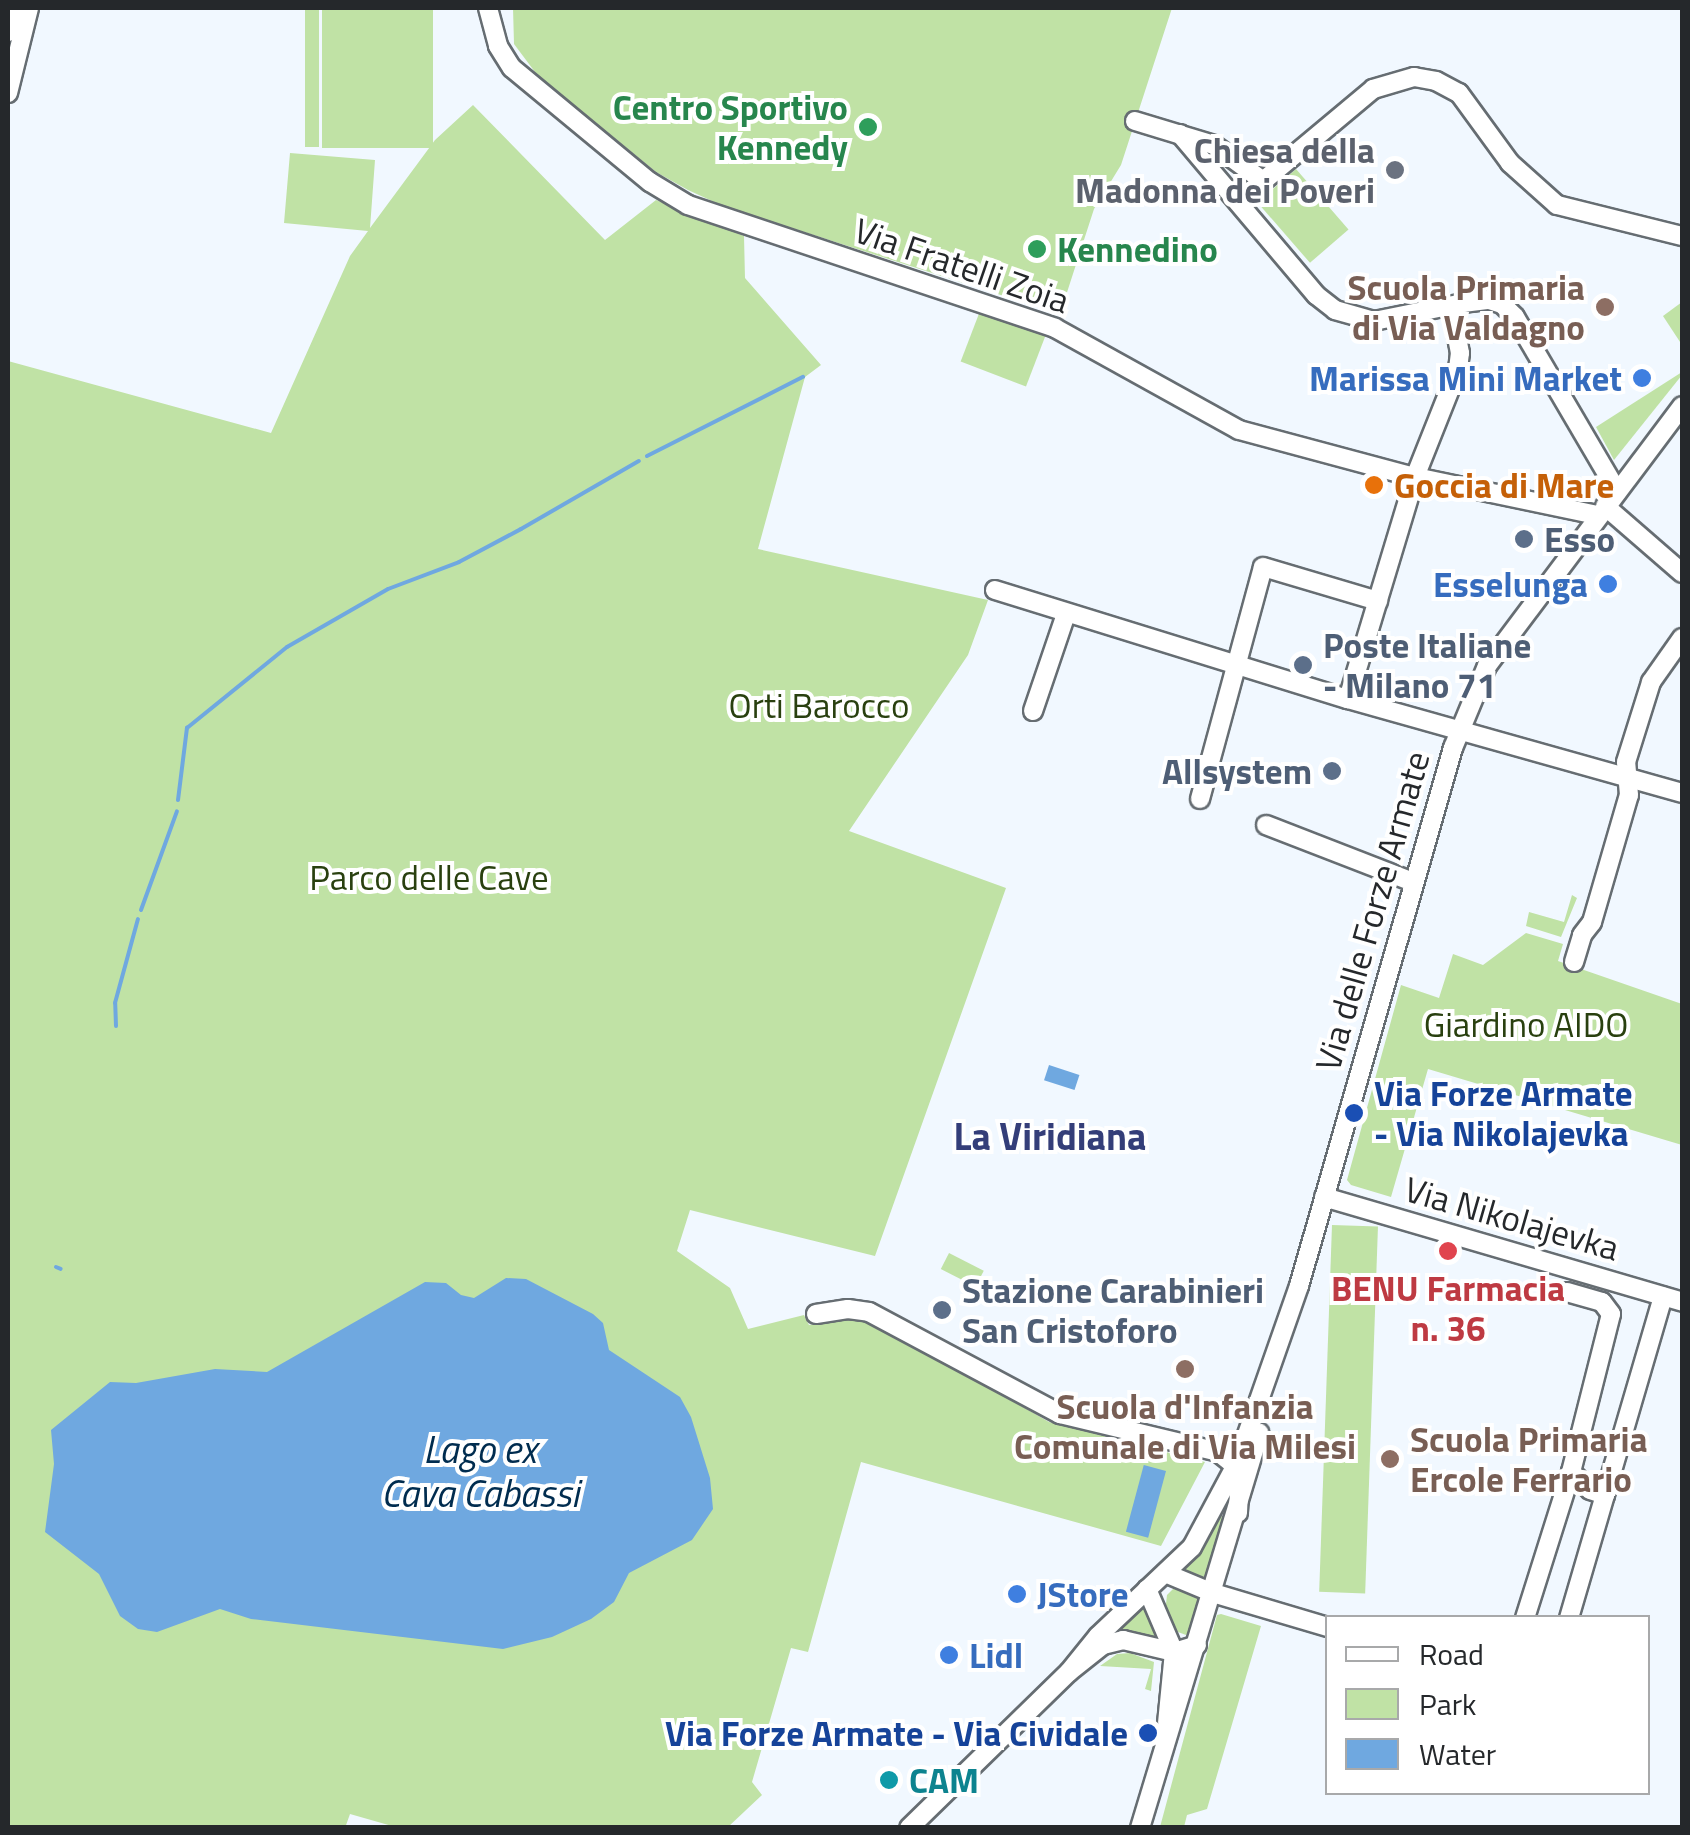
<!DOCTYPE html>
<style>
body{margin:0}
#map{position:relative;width:1690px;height:1835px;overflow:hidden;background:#f1f8ff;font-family:"Titillium Web",sans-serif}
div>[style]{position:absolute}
.green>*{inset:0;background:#c0e2a5;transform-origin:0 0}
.water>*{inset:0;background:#6fa8e0;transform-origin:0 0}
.stream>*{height:4px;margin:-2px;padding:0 2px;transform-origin:2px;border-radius:2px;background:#6fa8e0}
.roads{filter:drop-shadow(2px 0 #666d72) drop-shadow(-2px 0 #666d72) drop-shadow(0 2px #666d72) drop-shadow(0 -2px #666d72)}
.minor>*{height:18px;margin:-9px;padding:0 9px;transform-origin:9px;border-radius:9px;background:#fff}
.dots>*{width:28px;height:28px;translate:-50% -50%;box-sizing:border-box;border:5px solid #fff;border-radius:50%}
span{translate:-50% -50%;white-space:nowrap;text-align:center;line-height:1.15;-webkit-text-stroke:8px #fff;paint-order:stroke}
.leisure-label{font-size:35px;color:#27864d;font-weight:700}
.right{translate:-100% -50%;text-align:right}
.left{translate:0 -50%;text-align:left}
.worship-label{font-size:35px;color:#5b616d;font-weight:700}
.street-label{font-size:35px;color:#25282b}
.education-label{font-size:35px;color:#785e54;font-weight:700}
.shop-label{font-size:35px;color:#366cbe;font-weight:700}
.food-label{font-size:35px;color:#c56008;font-weight:700}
.service-label{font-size:35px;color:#4e5e75;font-weight:700}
.park-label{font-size:35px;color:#29400f}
.transit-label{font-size:35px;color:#164399;font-weight:700}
.health-label{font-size:35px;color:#be3a42;font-weight:700}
.culture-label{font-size:35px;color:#0d838f;font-weight:700}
.neighbourhood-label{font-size:38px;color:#343e79;font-weight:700}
.water-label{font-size:38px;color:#002c4f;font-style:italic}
.frame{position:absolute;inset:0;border:10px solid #25282b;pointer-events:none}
.legend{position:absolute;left:1325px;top:1615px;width:325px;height:180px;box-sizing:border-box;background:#fff;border:2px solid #a8a9aa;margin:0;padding:12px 18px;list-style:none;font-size:30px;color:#25282b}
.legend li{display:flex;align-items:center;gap:20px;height:50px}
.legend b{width:50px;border:2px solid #a8a9aa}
</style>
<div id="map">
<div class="green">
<div style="left:305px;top:8px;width:14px;height:139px"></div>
<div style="left:322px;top:8px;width:111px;height:140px"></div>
<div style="clip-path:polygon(513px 8px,1172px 8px,1121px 165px,1094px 209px,1060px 314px,723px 206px,688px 190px,656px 172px,538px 76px,514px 44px)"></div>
<div style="clip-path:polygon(473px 105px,605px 240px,656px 200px,744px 236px,745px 278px,821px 365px,805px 377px,758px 549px,988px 600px,968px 655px,849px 831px,1006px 888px,875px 1256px,690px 1210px,677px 1251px,730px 1288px,748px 1329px,804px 1315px,809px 1325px,854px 1316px,877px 1323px,1049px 1422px,1205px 1462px,1161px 1546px,861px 1462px,808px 1652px,791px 1648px,752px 1782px,762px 1795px,728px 1827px,399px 1828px,350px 1814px,345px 1828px,8px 1827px,8px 361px,271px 433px,350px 256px,368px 231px,284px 223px,290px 153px,375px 160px,370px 228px,435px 140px)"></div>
<div style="left:1296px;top:169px;width:80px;height:51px;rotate:49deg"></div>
<div style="clip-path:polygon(1682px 302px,1682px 345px,1663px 316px)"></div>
<div style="left:980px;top:311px;width:70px;height:54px;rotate:21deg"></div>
<div style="clip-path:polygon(1682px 372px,1682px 375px,1614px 460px,1596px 427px)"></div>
<div style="clip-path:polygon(1572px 895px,1577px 898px,1561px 937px,1526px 926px,1529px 912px,1564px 922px)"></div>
<div style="clip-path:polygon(1526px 933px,1563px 944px,1558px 961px,1682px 1004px,1682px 1145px,1428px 1069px,1391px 1197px,1351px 1185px,1347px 1180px,1401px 985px,1439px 998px,1453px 954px,1483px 965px)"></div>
<div style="left:1332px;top:1225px;width:46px;height:367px;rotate:2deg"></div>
<div style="left:949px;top:1253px;width:39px;height:18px;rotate:27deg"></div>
<div style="clip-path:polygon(1221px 1516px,1228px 1518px,1207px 1585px,1183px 1572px)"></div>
<div style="clip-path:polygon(1177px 1585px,1201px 1596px,1194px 1630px,1186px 1635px,1178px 1632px,1165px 1613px,1167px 1595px)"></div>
<div style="clip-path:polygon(1143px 1601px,1162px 1642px,1110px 1635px)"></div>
<div style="clip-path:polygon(1221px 1614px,1261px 1626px,1207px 1809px,1187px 1815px,1184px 1827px,1160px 1827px,1217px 1615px)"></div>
<div style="clip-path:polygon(1130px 1653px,1154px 1662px,1151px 1691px,1145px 1689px,1151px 1669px,1100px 1666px,1117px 1654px)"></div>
</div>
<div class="water">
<div style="left:1049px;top:1065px;width:32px;height:16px;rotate:18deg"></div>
<div style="clip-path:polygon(506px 1278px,526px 1279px,593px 1314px,603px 1323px,609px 1350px,680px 1397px,691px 1417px,710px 1478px,713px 1509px,692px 1540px,629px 1573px,614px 1602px,591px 1619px,552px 1637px,503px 1649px,251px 1619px,220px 1609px,157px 1632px,138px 1629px,120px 1616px,99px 1574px,45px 1532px,54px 1464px,51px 1430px,110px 1382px,136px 1383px,215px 1369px,267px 1372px,425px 1282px,446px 1283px,461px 1295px,474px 1298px)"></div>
<div style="left:1166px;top:1471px;width:69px;height:23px;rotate:105deg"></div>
</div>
<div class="stream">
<div style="left:647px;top:456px;width:175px;rotate:-26.9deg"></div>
<div style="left:178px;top:800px;width:73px;rotate:-82.9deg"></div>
<div style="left:187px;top:728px;width:129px;rotate:-39deg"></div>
<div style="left:287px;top:647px;width:116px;rotate:-29.9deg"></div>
<div style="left:388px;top:589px;width:76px;rotate:-20.8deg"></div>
<div style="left:459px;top:562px;width:70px;rotate:-28deg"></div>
<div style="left:521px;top:529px;width:136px;rotate:-30deg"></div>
<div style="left:141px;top:910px;width:105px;rotate:-70deg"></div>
<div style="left:116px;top:1026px;width:23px;rotate:-92deg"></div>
<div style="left:115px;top:1003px;width:87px;rotate:-74.7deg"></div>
<div style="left:56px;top:1267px;width:5px;rotate:22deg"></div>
</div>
<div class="roads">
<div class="minor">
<div style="left:488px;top:8px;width:39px;rotate:75deg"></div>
<div style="left:498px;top:46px;width:26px;rotate:58deg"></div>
<div style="left:512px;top:68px;width:179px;rotate:39.6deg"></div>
<div style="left:650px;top:182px;width:44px;rotate:31.2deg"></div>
<div style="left:688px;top:205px;width:387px;rotate:18.5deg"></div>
<div style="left:1055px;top:328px;width:210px;rotate:29deg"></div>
<div style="left:1239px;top:430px;width:182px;rotate:15deg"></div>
<div style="left:1415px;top:477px;width:186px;rotate:11.8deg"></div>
<div style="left:8px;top:32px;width:25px;rotate:-76deg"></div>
<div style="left:8px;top:93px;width:88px;rotate:-76.1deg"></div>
<div style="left:1135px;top:121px;width:83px;rotate:16.9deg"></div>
<div style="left:1214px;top:145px;width:61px;rotate:36.3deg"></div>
<div style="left:1180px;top:134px;width:211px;rotate:49.8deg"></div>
<div style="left:1316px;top:295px;width:24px;rotate:38deg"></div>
<div style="left:1335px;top:310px;width:41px;rotate:15.8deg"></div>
<div style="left:1374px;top:321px;width:91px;rotate:-11.4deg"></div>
<div style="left:1463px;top:303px;width:26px;rotate:-7deg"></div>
<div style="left:1489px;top:300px;width:14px;rotate:17deg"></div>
<div style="left:1502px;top:304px;width:18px;rotate:45deg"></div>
<div style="left:1515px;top:317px;width:202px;rotate:59.6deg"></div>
<div style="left:1238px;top:202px;width:176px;rotate:-39.9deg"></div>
<div style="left:1373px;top:89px;width:43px;rotate:-16.3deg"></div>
<div style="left:1414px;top:77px;width:22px;rotate:10deg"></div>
<div style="left:1436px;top:81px;width:26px;rotate:28deg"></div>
<div style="left:1459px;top:93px;width:87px;rotate:53.9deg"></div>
<div style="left:1510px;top:163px;width:63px;rotate:41.8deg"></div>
<div style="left:1557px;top:205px;width:129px;rotate:13.9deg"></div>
<div style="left:1605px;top:506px;width:102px;rotate:41deg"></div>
<div style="left:995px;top:590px;width:369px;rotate:17.2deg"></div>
<div style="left:1348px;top:699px;width:347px;rotate:15.7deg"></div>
<div style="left:1348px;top:699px;width:232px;rotate:-73.2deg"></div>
<div style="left:1415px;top:477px;width:116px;rotate:-68.3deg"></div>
<div style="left:1458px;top:369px;width:16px;rotate:-83deg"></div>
<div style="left:1460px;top:353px;width:48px;rotate:-100.8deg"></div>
<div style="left:1033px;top:711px;width:102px;rotate:-71.2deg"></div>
<div style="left:1200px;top:799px;width:240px;rotate:-74.8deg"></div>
<div style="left:1263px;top:567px;width:120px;rotate:16.5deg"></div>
<div style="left:1266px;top:825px;width:158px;rotate:21.2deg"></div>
<div style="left:1574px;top:962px;width:28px;rotate:-73deg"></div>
<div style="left:1582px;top:935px;width:16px;rotate:-52deg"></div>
<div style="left:1592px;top:922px;width:132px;rotate:-73.8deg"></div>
<div style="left:1629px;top:795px;width:33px;rotate:-95deg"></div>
<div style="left:1626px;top:762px;width:84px;rotate:-72.6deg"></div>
<div style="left:1651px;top:682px;width:54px;rotate:-54.8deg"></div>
<div style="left:1324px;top:1197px;width:373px;rotate:16.3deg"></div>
<div style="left:1567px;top:1292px;width:36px;rotate:16deg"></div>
<div style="left:1602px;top:1302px;width:15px;rotate:53deg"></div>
<div style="left:1611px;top:1314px;width:163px;rotate:104.2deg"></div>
<div style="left:1571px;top:1472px;width:26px;rotate:43deg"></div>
<div style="left:1590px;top:1490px;width:16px;rotate:18deg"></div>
<div style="left:816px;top:1314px;width:32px;rotate:-9deg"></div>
<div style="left:848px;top:1309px;width:21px;rotate:8deg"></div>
<div style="left:869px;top:1312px;width:217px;rotate:28.1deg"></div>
<div style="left:1060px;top:1414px;width:163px;rotate:13.5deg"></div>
<div style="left:1218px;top:1452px;width:28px;rotate:39deg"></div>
<div style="left:1240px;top:1470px;width:43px;rotate:92.7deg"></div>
<div style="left:1165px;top:1573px;width:52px;rotate:22.6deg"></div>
<div style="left:1213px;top:1593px;width:120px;rotate:16.5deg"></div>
<div style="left:1147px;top:1589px;width:69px;rotate:66.8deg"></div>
<div style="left:1174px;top:1652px;width:71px;rotate:95.6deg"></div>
<div style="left:1525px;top:1618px;width:153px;rotate:-72.5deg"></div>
<div style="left:1569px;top:1618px;width:335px;rotate:-73.7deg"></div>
<div style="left:1069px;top:1672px;width:46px;rotate:-51.1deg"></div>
<div style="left:1098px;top:1636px;width:129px;rotate:-43.4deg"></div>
<div style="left:1192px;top:1547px;width:95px;rotate:-61.8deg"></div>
<div style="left:1237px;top:1463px;width:188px;rotate:-70.7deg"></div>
<div style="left:1299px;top:1286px;width:560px;rotate:-74.03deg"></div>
<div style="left:1453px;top:748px;width:89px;rotate:-67.5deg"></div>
<div style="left:1487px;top:666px;width:325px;rotate:-53.1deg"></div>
<div style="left:909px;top:1828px;width:223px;rotate:-44.3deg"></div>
<div style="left:1069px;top:1672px;width:43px;rotate:-38.5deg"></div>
<div style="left:1103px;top:1645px;width:21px;rotate:-14deg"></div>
<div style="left:1123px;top:1640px;width:52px;rotate:13.2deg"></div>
<div style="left:1174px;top:1652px;width:24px;rotate:-17deg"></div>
<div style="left:1140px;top:1828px;width:413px;rotate:-73.2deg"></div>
</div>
</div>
<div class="dots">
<div style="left:868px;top:127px;background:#2e9e5b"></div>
<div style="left:1395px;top:170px;background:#6b7280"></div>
<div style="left:1037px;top:249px;background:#2e9e5b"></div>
<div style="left:1605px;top:307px;background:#8d6e63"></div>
<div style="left:1642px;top:378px;background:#3f7fe0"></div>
<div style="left:1374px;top:485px;background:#e8710a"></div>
<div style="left:1524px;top:539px;background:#5c6f8a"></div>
<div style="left:1608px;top:584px;background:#3f7fe0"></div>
<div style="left:1303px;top:665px;background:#5c6f8a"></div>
<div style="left:1332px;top:771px;background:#5c6f8a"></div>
<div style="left:1354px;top:1113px;background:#1a4fb4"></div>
<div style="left:1448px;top:1251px;background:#e0444e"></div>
<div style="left:942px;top:1310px;background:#5c6f8a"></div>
<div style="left:1185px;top:1369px;background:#8d6e63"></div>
<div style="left:1390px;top:1459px;background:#8d6e63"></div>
<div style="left:1017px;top:1594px;background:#3f7fe0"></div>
<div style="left:949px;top:1655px;background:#3f7fe0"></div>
<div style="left:1148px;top:1733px;background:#1a4fb4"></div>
<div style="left:889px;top:1780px;background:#0f9aa8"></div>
</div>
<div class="leisure-label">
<span class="right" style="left:848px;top:127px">Centro Sportivo<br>Kennedy</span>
<span class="left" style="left:1057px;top:249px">Kennedino</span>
</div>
<div class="worship-label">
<span class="right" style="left:1375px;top:170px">Chiesa della<br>Madonna dei Poveri</span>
</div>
<div class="street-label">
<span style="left:962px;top:265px;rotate:19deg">Via Fratelli Zoia</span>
<span style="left:1372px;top:911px;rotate:-74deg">Via delle Forze Armate</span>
<span style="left:1512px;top:1218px;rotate:16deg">Via Nikolajevka</span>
</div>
<div class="education-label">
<span class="right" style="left:1585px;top:307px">Scuola Primaria<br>di Via Valdagno</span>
<span style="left:1185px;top:1426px">Scuola d'Infanzia<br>Comunale di Via Milesi</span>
<span class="left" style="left:1410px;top:1459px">Scuola Primaria<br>Ercole Ferrario</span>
</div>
<div class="shop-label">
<span class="right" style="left:1622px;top:378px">Marissa Mini Market</span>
<span class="right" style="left:1588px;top:584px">Esselunga</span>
<span class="left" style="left:1037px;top:1594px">JStore</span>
<span class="left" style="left:969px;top:1655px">Lidl</span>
</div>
<div class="food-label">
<span class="left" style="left:1394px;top:485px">Goccia di Mare</span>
</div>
<div class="service-label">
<span class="left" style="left:1544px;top:539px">Esso</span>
<span class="left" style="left:1323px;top:665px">Poste Italiane<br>- Milano 71</span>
<span class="right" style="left:1312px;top:771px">Allsystem</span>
<span class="left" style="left:962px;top:1310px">Stazione Carabinieri<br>San Cristoforo</span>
</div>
<div class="park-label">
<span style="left:819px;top:705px">Orti Barocco</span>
<span style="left:429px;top:877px">Parco delle Cave</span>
<span style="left:1526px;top:1024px">Giardino AIDO</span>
</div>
<div class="transit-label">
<span class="left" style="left:1374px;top:1113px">Via Forze Armate<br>- Via Nikolajevka</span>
<span class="right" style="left:1128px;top:1733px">Via Forze Armate - Via Cividale</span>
</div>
<div class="health-label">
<span style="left:1448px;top:1308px">BENU Farmacia<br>n. 36</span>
</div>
<div class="culture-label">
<span class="left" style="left:909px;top:1780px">CAM</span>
</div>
<div class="neighbourhood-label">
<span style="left:1050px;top:1137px">La Viridiana</span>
</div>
<div class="water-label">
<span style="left:480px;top:1472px">Lago ex<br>Cava Cabassi</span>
</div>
<div class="frame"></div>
<ul class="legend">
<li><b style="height:12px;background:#fff"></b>Road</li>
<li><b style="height:28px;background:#c0e2a5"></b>Park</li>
<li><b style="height:28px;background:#6fa8e0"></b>Water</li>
</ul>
</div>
